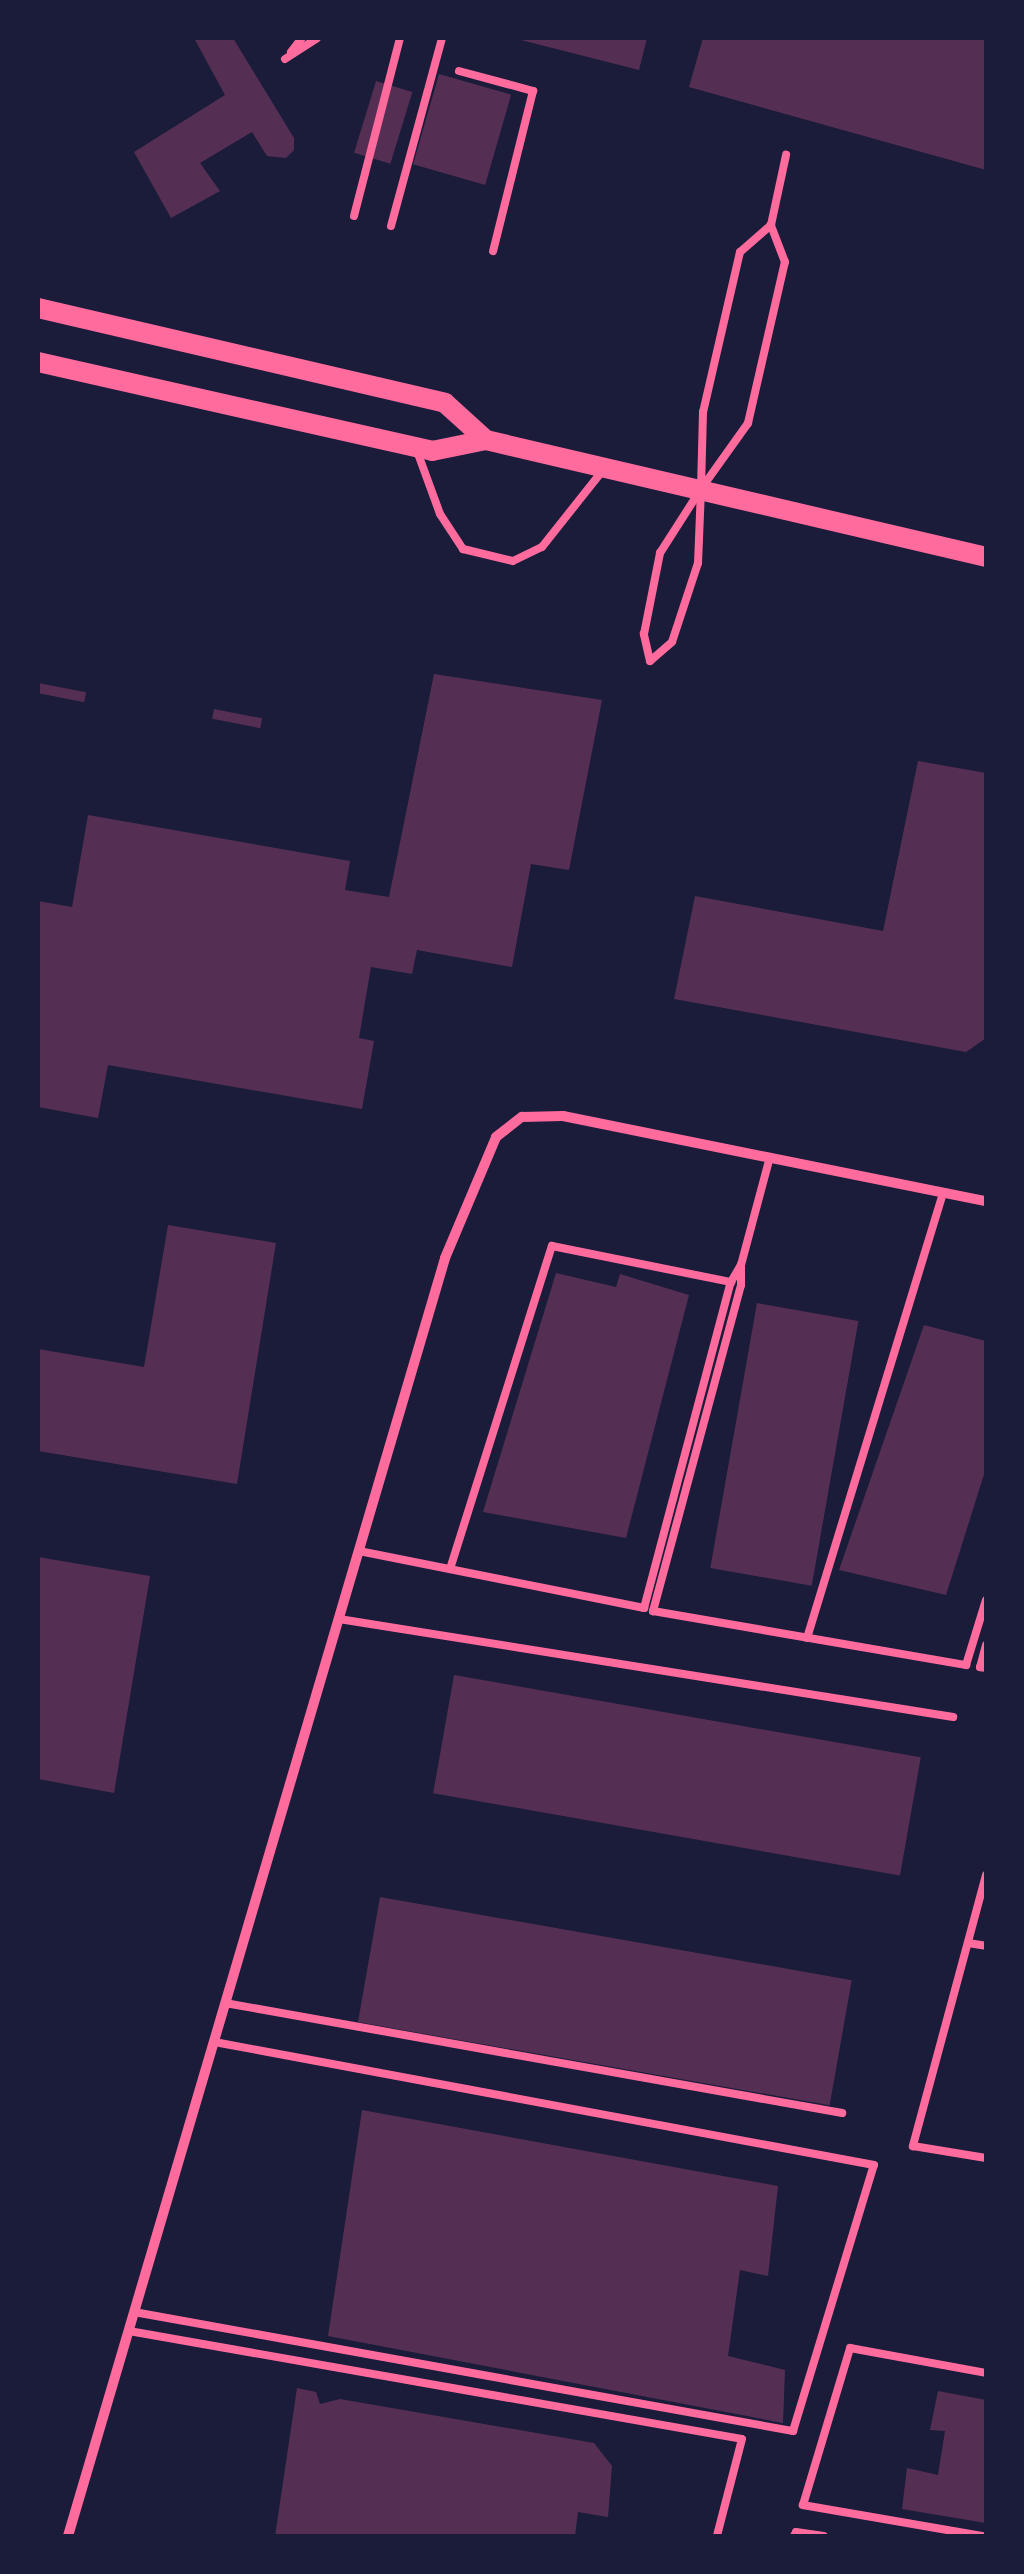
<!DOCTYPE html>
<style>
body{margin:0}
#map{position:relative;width:1024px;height:2574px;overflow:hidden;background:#1b1b3a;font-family:"PT Serif",serif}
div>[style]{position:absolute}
.building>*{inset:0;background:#542f53;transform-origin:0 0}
.service>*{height:8px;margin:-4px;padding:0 4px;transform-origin:4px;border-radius:4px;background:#ff6b9d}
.minor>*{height:10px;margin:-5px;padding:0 5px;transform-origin:5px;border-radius:5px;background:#ff6b9d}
.secondary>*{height:20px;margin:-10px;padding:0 10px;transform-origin:10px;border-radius:10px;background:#ff6b9d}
span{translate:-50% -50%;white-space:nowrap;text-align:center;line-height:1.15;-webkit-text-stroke:10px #1b1b3a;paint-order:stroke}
.frame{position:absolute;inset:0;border:40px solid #1b1b3a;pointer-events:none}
</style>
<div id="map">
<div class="building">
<div style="clip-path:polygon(194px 38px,233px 38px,294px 138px,294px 150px,286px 158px,267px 156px,252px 132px,200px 163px,220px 191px,171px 218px,134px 152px,225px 95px)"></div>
<div style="clip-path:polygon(513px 38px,647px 38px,639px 70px)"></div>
<div style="clip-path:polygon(703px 38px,986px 38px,986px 170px,689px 87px)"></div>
<div style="left:439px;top:74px;width:75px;height:94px;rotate:16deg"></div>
<div style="left:376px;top:81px;width:38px;height:75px;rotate:17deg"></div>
<div style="clip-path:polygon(434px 674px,602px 700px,569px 870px,531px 864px,512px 967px,417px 950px,412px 974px,371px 967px,359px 1038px,374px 1041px,362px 1109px,108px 1065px,98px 1118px,38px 1107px,38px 901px,72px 907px,88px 815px,350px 861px,345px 890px,389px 897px)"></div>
<div style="left:38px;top:683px;width:49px;height:10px;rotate:11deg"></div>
<div style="left:214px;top:709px;width:49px;height:10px;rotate:11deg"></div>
<div style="clip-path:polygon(918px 761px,986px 773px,986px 1038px,966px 1052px,674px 999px,695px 896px,883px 931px)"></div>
<div style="clip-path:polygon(168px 1225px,276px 1243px,237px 1484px,38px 1451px,38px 1349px,144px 1367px)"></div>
<div style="clip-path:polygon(556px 1273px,616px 1287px,620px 1274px,689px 1295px,626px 1538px,483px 1512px)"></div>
<div style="left:757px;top:1303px;width:103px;height:269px;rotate:10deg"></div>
<div style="clip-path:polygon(924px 1325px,986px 1341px,986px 1468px,946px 1595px,839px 1570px)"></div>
<div style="clip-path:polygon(38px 1557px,150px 1576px,114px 1793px,38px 1779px)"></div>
<div style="left:454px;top:1675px;width:474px;height:120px;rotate:10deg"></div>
<div style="left:380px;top:1897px;width:479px;height:127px;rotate:10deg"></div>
<div style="clip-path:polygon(362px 2110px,778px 2186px,768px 2276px,740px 2270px,728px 2356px,785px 2370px,783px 2423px,328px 2336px)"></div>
<div style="clip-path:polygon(297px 2388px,316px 2392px,320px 2404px,340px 2399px,594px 2443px,612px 2466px,608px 2517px,578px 2512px,575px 2536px,275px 2536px)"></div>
<div style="clip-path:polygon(938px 2391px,986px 2400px,986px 2523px,902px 2509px,907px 2468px,938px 2475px,945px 2431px,930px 2430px)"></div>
</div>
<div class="service">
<div style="left:291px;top:52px;width:18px;rotate:-52deg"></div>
<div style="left:285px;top:59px;width:38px;rotate:-33deg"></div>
<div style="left:459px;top:71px;width:77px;rotate:15.1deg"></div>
<div style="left:533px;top:91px;width:165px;rotate:104deg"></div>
<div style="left:354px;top:216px;width:184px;rotate:-75.5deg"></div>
<div style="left:771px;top:225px;width:41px;rotate:138.9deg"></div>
<div style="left:740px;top:252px;width:164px;rotate:103deg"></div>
<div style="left:703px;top:412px;width:77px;rotate:91.5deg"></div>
<div style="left:701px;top:489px;width:74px;rotate:92.3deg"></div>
<div style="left:698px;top:563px;width:83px;rotate:108.2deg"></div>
<div style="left:672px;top:642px;width:29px;rotate:139deg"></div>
<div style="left:650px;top:661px;width:28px;rotate:-103deg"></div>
<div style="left:644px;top:634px;width:83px;rotate:-78.8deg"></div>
<div style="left:660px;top:553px;width:76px;rotate:-57.4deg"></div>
<div style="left:701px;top:489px;width:81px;rotate:-54.5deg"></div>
<div style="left:748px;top:423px;width:165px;rotate:-77.1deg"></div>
<div style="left:785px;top:262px;width:40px;rotate:-111deg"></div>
<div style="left:771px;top:225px;width:72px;rotate:-77.9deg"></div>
<div style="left:391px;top:226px;width:195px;rotate:-74.8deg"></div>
<div style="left:417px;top:451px;width:67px;rotate:69.9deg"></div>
<div style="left:440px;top:514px;width:42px;rotate:56.7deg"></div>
<div style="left:463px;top:549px;width:51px;rotate:13.5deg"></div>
<div style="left:513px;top:561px;width:32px;rotate:-26deg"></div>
<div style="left:542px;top:547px;width:98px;rotate:-51.6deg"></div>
<div style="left:741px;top:1265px;width:112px;rotate:-75deg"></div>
<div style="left:359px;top:1551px;width:291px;rotate:11.3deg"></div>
<div style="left:644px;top:1608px;width:337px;rotate:-75.1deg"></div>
<div style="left:731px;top:1282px;width:20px;rotate:-60deg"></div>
<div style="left:741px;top:1265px;width:20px;rotate:90deg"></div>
<div style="left:741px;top:1285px;width:338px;rotate:105.1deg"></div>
<div style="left:653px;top:1611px;width:318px;rotate:9.8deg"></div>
<div style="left:966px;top:1665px;width:68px;rotate:-72.9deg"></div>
<div style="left:450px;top:1569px;width:339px;rotate:-72.5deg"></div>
<div style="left:552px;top:1246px;width:183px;rotate:11.4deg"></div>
<div style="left:339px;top:1619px;width:622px;rotate:9.07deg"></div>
<div style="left:807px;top:1638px;width:466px;rotate:-73deg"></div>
<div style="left:986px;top:1645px;width:23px;rotate:105deg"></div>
<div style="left:980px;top:1667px;width:6px;rotate:9deg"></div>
<div style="left:986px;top:1875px;width:281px;rotate:105.1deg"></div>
<div style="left:913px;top:2146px;width:74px;rotate:9.3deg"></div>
<div style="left:968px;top:1943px;width:18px;rotate:9deg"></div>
<div style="left:225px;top:2003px;width:627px;rotate:10.11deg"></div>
<div style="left:134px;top:2312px;width:670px;rotate:10.24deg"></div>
<div style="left:793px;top:2431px;width:278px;rotate:-73.1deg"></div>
<div style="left:874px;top:2165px;width:671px;rotate:-169.44deg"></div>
<div style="left:129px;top:2331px;width:622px;rotate:9.99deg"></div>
<div style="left:742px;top:2439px;width:100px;rotate:104.5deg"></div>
<div style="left:794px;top:2536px;width:4px;rotate:-63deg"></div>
<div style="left:796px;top:2532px;width:28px;rotate:8deg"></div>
<div style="left:982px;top:2536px;width:182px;rotate:-170.2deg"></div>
<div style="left:803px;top:2505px;width:164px;rotate:-73.3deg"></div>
<div style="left:850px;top:2348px;width:138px;rotate:10.4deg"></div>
</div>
<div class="minor">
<div style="left:68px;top:2536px;width:1332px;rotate:-73.56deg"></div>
<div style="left:445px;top:1258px;width:131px;rotate:-67.1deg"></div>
<div style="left:496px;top:1137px;width:33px;rotate:-38deg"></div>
<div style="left:522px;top:1117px;width:41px;rotate:-1.4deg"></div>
<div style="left:563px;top:1116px;width:431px;rotate:11.4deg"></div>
</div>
<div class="secondary">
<div style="left:38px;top:308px;width:418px;rotate:13.1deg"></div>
<div style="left:445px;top:403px;width:55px;rotate:42.1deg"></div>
<div style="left:38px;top:362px;width:404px;rotate:12.7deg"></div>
<div style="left:432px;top:451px;width:55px;rotate:-11.5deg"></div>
<div style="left:486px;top:440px;width:514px;rotate:13.17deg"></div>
</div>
<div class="frame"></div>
</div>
